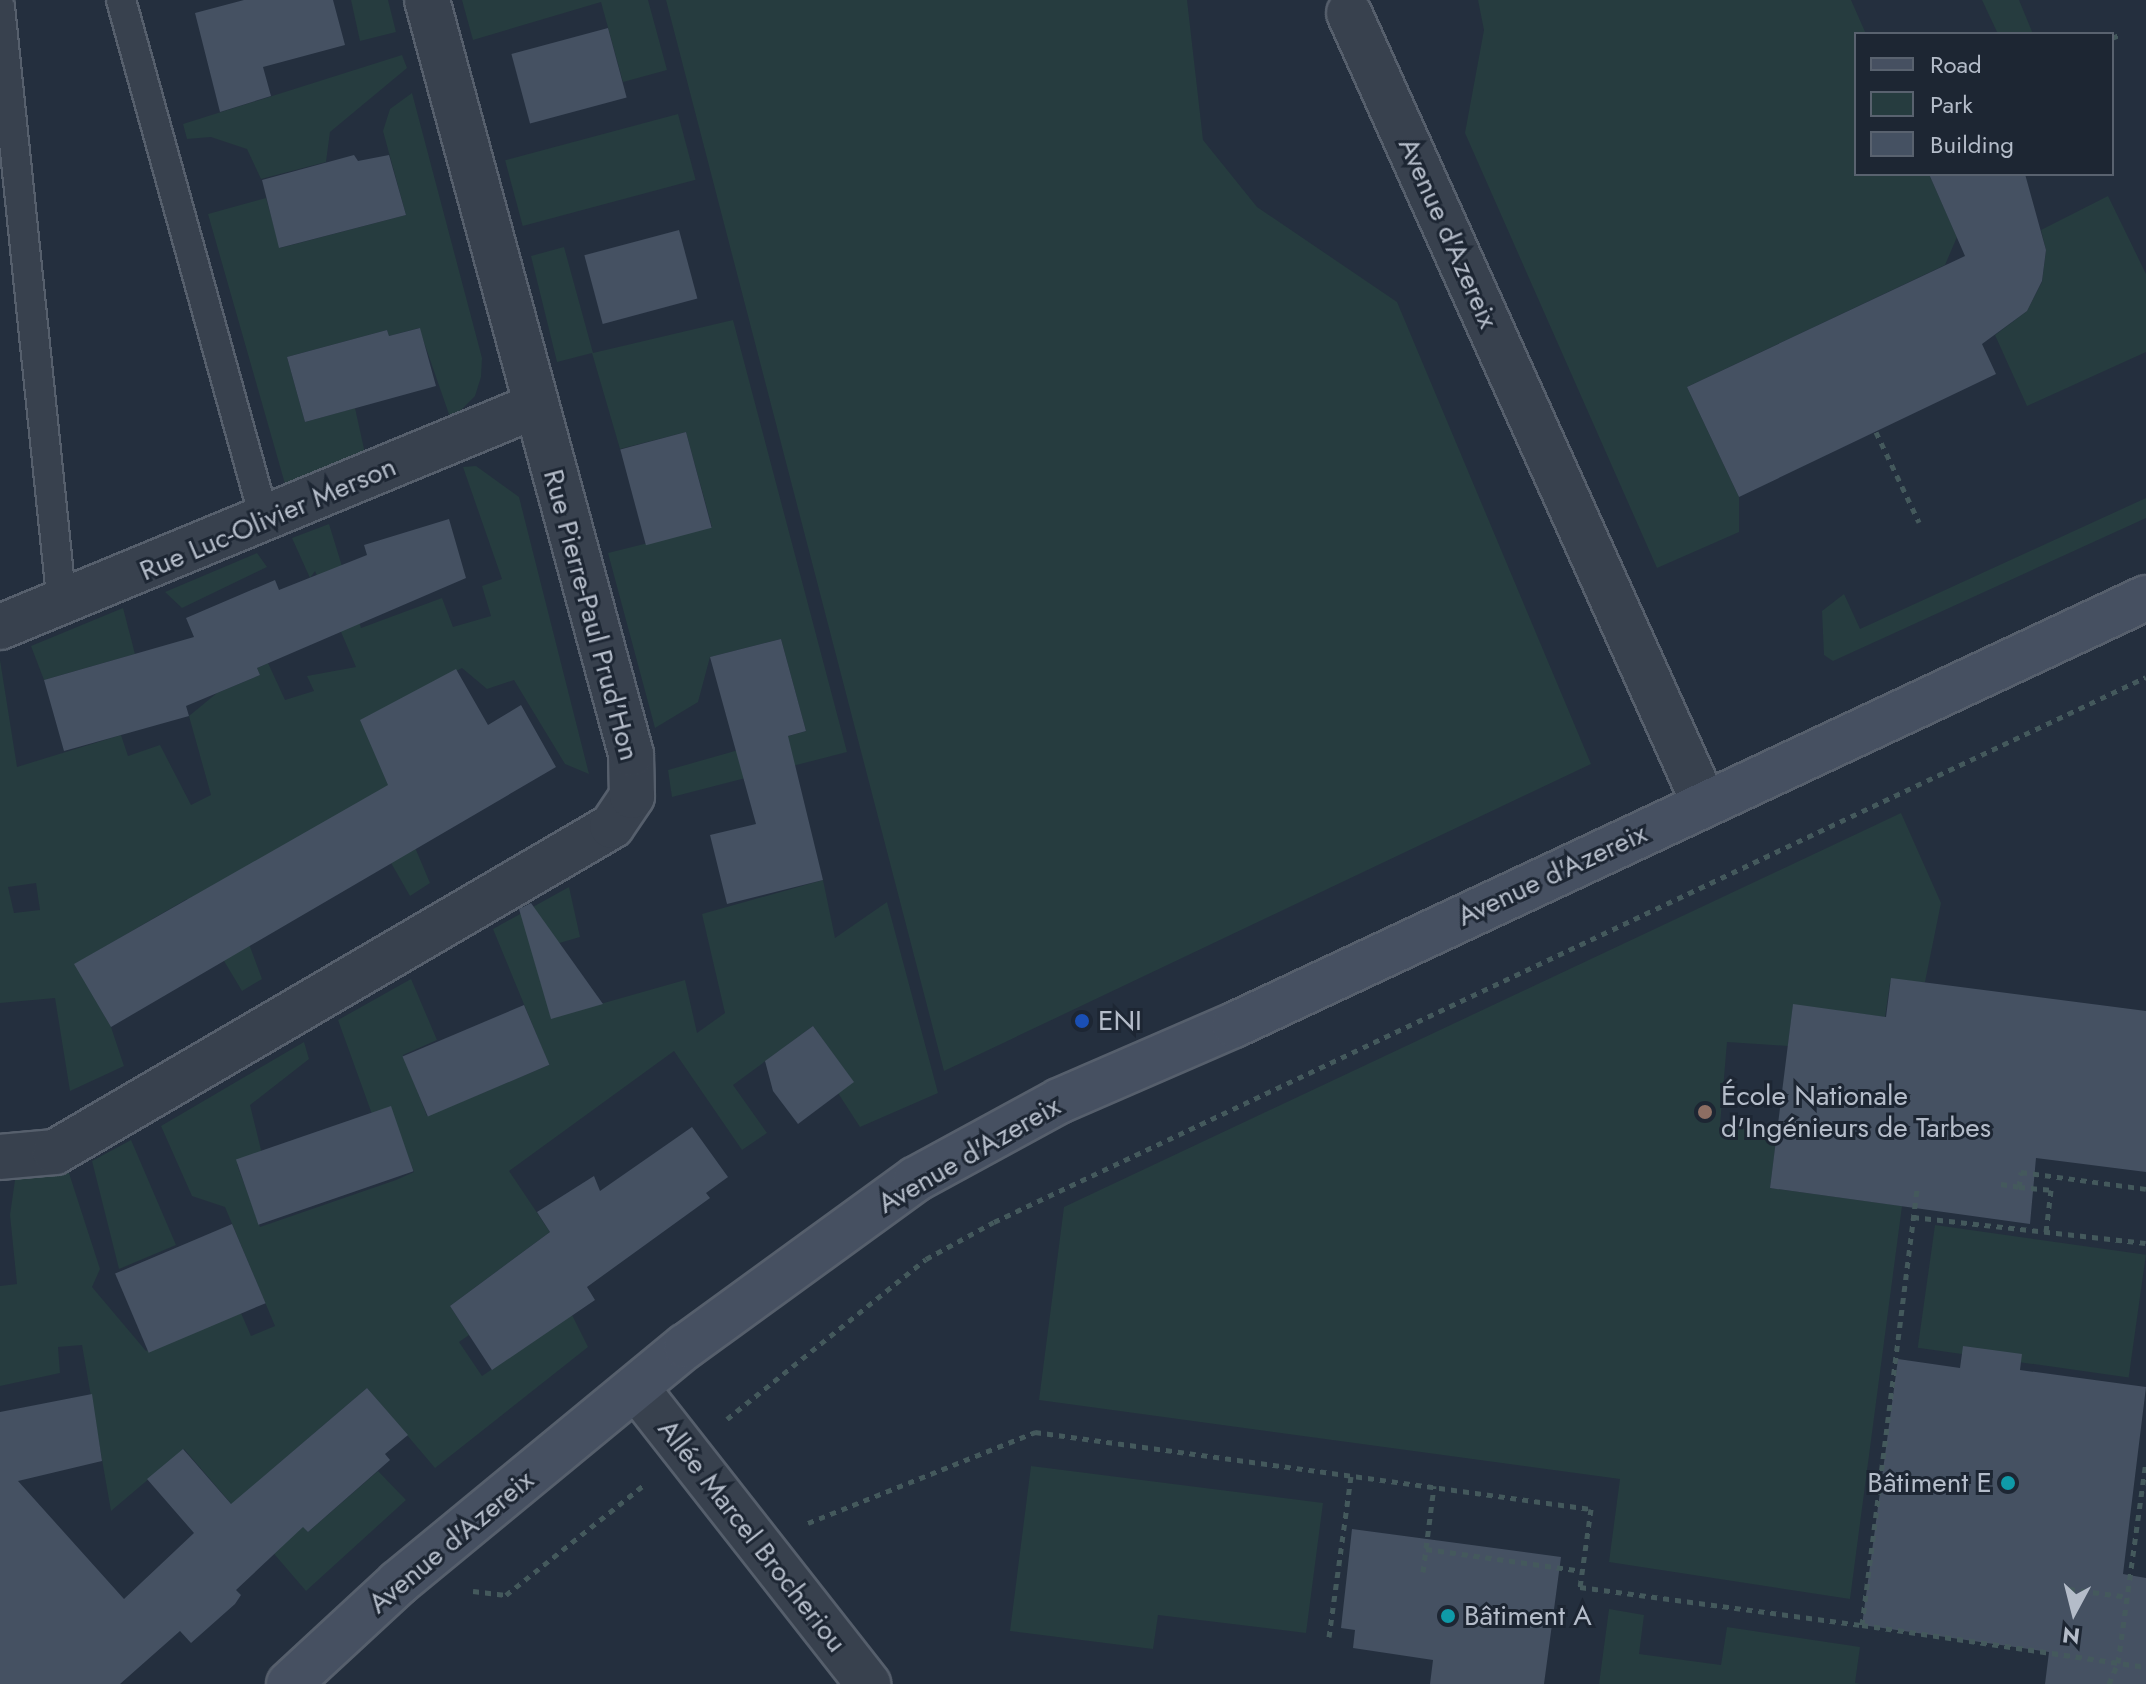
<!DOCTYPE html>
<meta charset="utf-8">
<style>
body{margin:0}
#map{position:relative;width:2146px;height:1684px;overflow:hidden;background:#242f3e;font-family:Jost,sans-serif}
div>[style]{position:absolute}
.green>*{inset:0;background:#263c3f;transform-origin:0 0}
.building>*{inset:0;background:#455162;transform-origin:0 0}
.path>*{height:5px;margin-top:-2.5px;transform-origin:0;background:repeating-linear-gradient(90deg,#44595c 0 6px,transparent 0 12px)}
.roads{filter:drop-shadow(2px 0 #565f6c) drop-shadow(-2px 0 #565f6c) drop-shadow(0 2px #565f6c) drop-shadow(0 -2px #565f6c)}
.service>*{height:28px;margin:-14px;padding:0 14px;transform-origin:14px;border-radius:14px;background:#38414e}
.minor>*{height:44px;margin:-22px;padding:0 22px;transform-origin:22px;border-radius:22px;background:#38414e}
.secondary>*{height:44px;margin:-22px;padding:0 22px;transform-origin:22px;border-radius:22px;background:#465061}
.dots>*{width:22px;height:22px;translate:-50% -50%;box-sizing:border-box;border:4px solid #1d2633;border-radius:50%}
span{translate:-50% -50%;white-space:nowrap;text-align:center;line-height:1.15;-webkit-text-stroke:6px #1d2633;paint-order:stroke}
.street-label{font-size:28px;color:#b4bcc9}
.poi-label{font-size:28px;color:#b4bcc9}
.left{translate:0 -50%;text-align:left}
.right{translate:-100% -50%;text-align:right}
.legend{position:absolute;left:1854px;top:32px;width:260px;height:144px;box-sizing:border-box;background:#1d2633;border:2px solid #59626f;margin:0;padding:10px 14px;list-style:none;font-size:24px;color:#b4bcc9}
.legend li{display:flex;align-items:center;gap:16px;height:40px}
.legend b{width:40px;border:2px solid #59626f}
.north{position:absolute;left:2034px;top:1572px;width:80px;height:80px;-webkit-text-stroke:6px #1d2633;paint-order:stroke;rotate:187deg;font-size:22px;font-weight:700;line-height:32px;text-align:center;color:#b4bcc9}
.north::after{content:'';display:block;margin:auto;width:28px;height:36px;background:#b4bcc9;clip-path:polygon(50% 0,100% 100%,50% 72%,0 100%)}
</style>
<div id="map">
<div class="green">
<div style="clip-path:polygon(351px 0,388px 0,396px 32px,360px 41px)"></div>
<div style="clip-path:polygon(462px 0,648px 0,667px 70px,623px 82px,601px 2px,473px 40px)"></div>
<div style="clip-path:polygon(666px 0,1187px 0,1203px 140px,1257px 207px,1397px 302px,1591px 764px,944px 1071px)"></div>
<div style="clip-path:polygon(1478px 0,1851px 0,1866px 34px,1856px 34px,1856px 174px,1929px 174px,1957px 237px,1945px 265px,1687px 387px,1739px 497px,1739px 532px,1657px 568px,1465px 133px,1484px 30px)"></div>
<div style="clip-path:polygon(1982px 0,2019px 0,2033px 34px,1998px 34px)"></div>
<div style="clip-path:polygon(402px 55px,407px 68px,330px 132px,326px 162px,261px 179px,247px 149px,211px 137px,187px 139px,183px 124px)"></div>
<div style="clip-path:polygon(412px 93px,482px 358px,481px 377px,475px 396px,451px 420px,419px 328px,389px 336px,387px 330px,287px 357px,305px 422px,355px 408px,366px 458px,287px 491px,208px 214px,266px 198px,280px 248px,406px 215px,383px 131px,390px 109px)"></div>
<div style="left:678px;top:114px;width:68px;height:179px;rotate:75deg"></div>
<div style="clip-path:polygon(2108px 196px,2146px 274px,2146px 352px,2027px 406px,1995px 335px,2027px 311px,2042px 282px,2046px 250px,2041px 230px)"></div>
<div style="clip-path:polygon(564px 247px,593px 353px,733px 320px,847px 752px,672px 797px,668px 770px,806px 731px,781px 639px,710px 657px,698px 702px,655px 728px,608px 553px,712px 527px,686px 432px,620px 449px,592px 353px,557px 362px,531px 256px)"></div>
<div style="clip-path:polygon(evenodd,476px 466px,519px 497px,589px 774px,565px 764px,514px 680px,487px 689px,462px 668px,361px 720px,430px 883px,410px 896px,367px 821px,239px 872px,273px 932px,249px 944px,262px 979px,242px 991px,187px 899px,75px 964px,111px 1027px,124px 1066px,70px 1091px,55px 998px,0 1003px,0 660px,17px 767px,121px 735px,128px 756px,160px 745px,191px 805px,211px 795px,189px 716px,217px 693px,260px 675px,257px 668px,268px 663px,285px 700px,314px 691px,307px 676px,356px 667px,315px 571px,310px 578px,292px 538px,329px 524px,361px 628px,442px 598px,453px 627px,491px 616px,482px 586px,502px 579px,463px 467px,476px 466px,36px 883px,40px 910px,14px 913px,8px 887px,36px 883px)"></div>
<div style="clip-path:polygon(2146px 498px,2146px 518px,1833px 661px,1824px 655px,1822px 611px,1844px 594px,1860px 629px)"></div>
<div style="clip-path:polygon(257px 553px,267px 567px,182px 608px,165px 592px)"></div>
<div style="clip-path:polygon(123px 608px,135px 654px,44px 680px,31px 646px)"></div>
<div style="clip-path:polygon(1901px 813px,1941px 903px,1925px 982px,1890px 983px,1885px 1017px,1793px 1005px,1788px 1046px,1727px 1042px,1720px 1125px,1777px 1134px,1770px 1188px,1902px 1206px,1850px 1599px,1609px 1562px,1620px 1479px,1039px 1400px,1064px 1207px)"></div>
<div style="clip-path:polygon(823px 880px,835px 938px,887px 902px,938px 1093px,860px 1127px,838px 1093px,853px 1082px,813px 1026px,733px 1085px,767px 1133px,742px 1150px,674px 1051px,509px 1171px,550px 1232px,450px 1306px,469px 1335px,459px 1342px,482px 1376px,572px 1315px,588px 1347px,435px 1468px,367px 1388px,262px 1478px,308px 1532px,378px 1471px,406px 1500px,306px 1591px,184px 1449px,111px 1511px,82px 1345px,58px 1347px,60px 1373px,0 1386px,0 1286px,17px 1284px,10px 1215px,15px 1180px,68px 1170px,100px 1269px,92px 1287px,146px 1351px,241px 1313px,251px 1336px,275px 1326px,225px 1207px,192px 1196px,161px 1126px,304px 1042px,309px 1059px,250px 1105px,262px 1154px,237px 1164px,260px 1227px,396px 1180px,414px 1172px,403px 1143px,377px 1128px,338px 1020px,411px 979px,437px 1040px,403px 1055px,427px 1116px,549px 1065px,493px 929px,569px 887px,580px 937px,532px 951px,551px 1018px,685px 980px,697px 1033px,725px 1013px,702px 914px)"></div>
<div style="clip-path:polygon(131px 1140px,176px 1245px,119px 1269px,92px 1161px)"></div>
<div style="left:1935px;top:1225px;width:213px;height:124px;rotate:8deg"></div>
<div style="clip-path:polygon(1031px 1466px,1323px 1503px,1306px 1633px,1158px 1615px,1153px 1649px,1010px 1631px)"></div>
<div style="clip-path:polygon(1609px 1609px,1644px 1615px,1639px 1654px,1721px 1665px,1727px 1627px,1860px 1647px,1855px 1683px,1860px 1684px,1599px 1684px)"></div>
</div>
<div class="building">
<div style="clip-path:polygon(244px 0,333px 0,345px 45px,263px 67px,271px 96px,220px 112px,195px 13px)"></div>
<div style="left:608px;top:28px;width:72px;height:100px;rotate:75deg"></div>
<div style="clip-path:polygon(354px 155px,358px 161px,389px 155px,406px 215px,279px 248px,262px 180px)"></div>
<div style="clip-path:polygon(1929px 174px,2025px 174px,2046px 250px,2042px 281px,2027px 311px,1982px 344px,1996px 374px,1739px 497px,1687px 387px,1965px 256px)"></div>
<div style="left:679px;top:230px;width:71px;height:98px;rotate:75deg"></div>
<div style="clip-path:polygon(420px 328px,436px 386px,305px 422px,287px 357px,387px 330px,389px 336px)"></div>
<div style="left:686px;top:432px;width:99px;height:68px;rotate:75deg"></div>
<div style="clip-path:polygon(449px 519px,466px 578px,257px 668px,260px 675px,186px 706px,189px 716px,64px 751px,44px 680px,194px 637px,186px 618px,275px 580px,279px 590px,367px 555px,364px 545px)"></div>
<div style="clip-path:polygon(781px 639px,806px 731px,788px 736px,823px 880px,727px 904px,710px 835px,756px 824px,710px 657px)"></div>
<div style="clip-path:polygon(456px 669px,488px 725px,521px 705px,556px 767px,111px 1027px,74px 964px,388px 785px,360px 720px)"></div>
<div style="clip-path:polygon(531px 903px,603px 1004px,551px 1019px,519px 909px)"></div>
<div style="clip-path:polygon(1891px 978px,2146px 1011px,2146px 1172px,2036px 1158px,2030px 1224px,1770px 1188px,1793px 1004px,1886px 1017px)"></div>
<div style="left:524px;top:1005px;width:65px;height:132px;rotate:67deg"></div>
<div style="clip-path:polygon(813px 1026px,854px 1082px,798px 1124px,773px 1091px,765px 1061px)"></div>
<div style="left:391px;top:1106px;width:69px;height:164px;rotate:71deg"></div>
<div style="clip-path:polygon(692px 1127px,728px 1177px,706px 1193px,710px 1198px,587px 1287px,595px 1300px,492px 1370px,450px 1306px,550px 1232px,537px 1212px,594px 1176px,600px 1191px)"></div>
<div style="left:232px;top:1224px;width:86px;height:127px;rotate:67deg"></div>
<div style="clip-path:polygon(1963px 1346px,2022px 1354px,2020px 1370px,2146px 1387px,2123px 1574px,2146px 1578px,2146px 1684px,2045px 1684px,2049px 1652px,1862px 1625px,1898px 1359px,1960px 1368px)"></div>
<div style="clip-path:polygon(367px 1388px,408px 1435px,385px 1454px,390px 1460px,308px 1532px,303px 1527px,236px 1590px,241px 1595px,235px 1604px,191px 1643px,180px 1631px,120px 1684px,0 1684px,0 1412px,92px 1394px,102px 1461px,18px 1481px,124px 1599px,194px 1533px,147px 1479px,183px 1449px,231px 1504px)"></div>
<div style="clip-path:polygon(1352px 1529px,1561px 1557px,1544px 1684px,1430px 1684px,1433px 1660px,1353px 1648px,1355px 1630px,1341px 1628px)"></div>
</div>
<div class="path">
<div style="left:2112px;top:38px;width:11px;rotate:-22deg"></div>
<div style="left:1876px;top:432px;width:100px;rotate:64.5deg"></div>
<div style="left:2001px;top:1184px;width:18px;rotate:9deg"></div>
<div style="left:2019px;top:1187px;width:15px;rotate:-82deg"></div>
<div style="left:2021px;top:1172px;width:126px;rotate:7.7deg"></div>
<div style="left:2019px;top:1187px;width:32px;rotate:5deg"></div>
<div style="left:2051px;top:1190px;width:42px;rotate:96.8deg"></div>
<div style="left:1913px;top:1217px;width:234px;rotate:6.4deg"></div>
<div style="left:727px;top:1419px;width:255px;rotate:-38.8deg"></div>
<div style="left:926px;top:1259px;width:77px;rotate:-28.6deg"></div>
<div style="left:994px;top:1222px;width:1274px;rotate:-25.32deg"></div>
<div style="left:808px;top:1523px;width:245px;rotate:-21.8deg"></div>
<div style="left:1035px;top:1432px;width:561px;rotate:7.88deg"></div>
<div style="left:1591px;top:1509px;width:79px;rotate:98deg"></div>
<div style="left:1580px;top:1587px;width:285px;rotate:7.7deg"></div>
<div style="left:1862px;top:1625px;width:441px;rotate:-82.8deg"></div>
<div style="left:1426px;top:1549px;width:158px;rotate:8deg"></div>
<div style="left:1423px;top:1572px;width:87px;rotate:-82.7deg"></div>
<div style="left:2069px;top:1589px;width:60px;rotate:7.7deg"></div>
<div style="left:473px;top:1591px;width:33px;rotate:7deg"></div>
<div style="left:506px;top:1595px;width:176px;rotate:-38.6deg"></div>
<div style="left:1862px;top:1625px;width:287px;rotate:8.4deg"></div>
<div style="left:1329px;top:1637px;width:162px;rotate:-82.2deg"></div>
<div style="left:2109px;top:1684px;width:23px;rotate:-67deg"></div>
<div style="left:2118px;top:1663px;width:203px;rotate:-82.1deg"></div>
</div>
<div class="roads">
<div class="service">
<div style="left:121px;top:0;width:541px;rotate:74.55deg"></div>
<div style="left:0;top:7px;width:601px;rotate:84.08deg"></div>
</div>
<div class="minor">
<div style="left:1349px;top:13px;width:866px;rotate:65.8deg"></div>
<div style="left:0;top:627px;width:579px;rotate:-22.44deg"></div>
<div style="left:0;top:1157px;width:55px;rotate:-5.2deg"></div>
<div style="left:55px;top:1152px;width:645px;rotate:-30.34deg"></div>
<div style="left:612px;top:826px;width:36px;rotate:-56deg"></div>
<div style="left:632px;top:796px;width:42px;rotate:-91.4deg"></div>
<div style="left:631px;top:754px;width:781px;rotate:-105.14deg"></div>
<div style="left:637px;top:1389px;width:375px;rotate:51.9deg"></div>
</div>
<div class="secondary">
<div style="left:289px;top:1684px;width:149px;rotate:-42.8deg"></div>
<div style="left:398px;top:1583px;width:373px;rotate:-39.5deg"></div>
<div style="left:686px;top:1346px;width:284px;rotate:-36deg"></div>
<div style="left:916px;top:1179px;width:163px;rotate:-28.6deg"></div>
<div style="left:1059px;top:1101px;width:191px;rotate:-23.5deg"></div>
<div style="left:1234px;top:1025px;width:1007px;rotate:-25.09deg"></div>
</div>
</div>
<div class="dots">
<div style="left:1082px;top:1021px;background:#1a4fb4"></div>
<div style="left:1705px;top:1112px;background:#8d6e63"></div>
<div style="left:2008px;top:1483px;background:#0f9aa8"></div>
<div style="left:1448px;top:1616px;background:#0f9aa8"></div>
</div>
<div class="street-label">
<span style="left:1448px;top:233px;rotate:66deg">Avenue d'Azereix</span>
<span style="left:268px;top:519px;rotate:-23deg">Rue Luc-Olivier Merson</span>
<span style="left:591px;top:615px;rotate:75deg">Rue Pierre-Paul Prud'Hon</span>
<span style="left:1552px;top:875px;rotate:-25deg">Avenue d'Azereix</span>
<span style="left:969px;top:1155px;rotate:-30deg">Avenue d'Azereix</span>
<span style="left:752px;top:1536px;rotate:52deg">Allée Marcel Brocheriou</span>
<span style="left:451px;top:1542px;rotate:-40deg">Avenue d'Azereix</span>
</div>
<div class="poi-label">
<span class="left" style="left:1098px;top:1021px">ENI</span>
<span class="left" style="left:1721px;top:1112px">École Nationale<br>d'Ingénieurs de Tarbes</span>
<span class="right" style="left:1992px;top:1483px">Bâtiment E</span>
<span class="left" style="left:1464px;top:1616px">Bâtiment A</span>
</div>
<ul class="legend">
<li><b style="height:10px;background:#465061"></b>Road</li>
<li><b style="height:22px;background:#263c3f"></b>Park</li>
<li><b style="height:22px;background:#455162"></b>Building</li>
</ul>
<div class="north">N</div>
</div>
